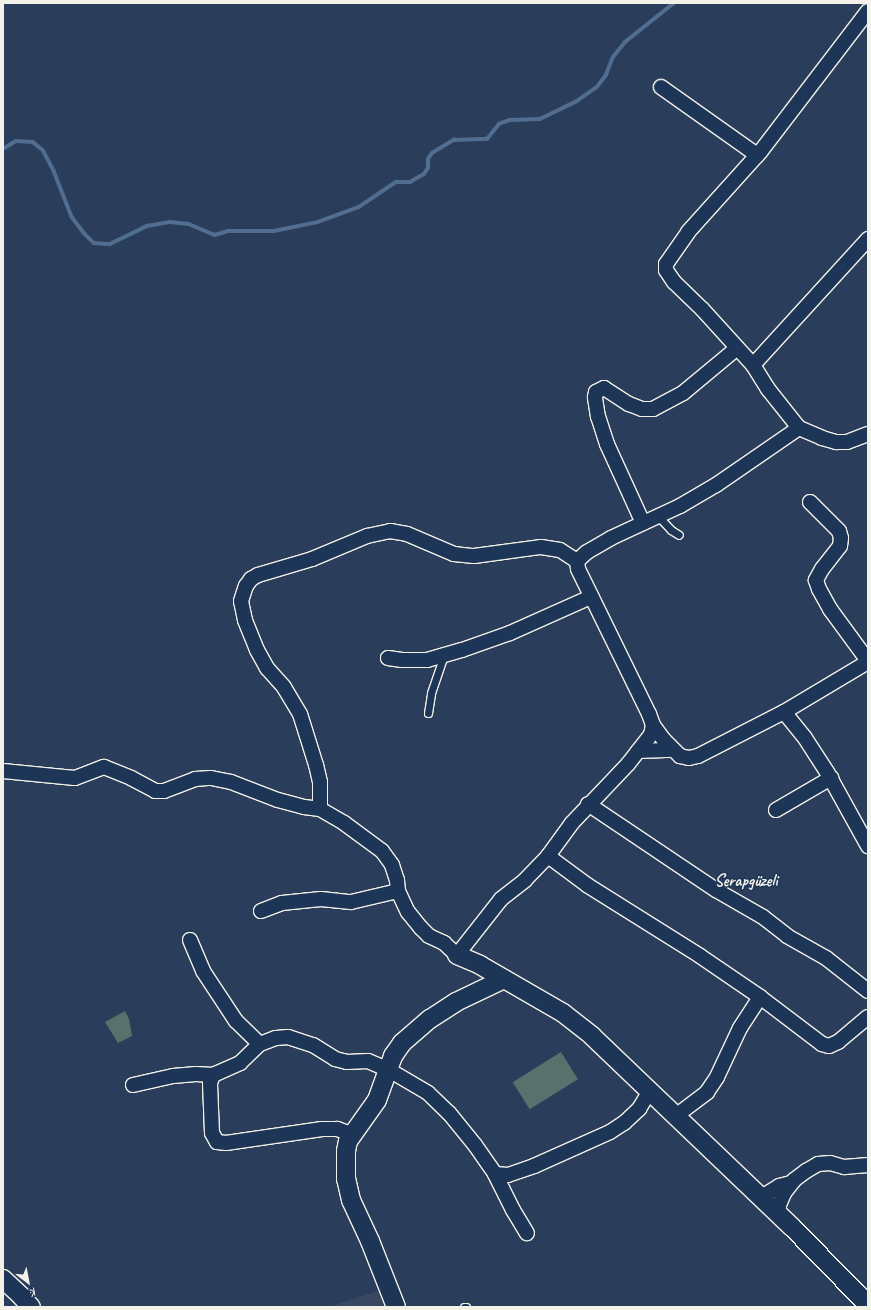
<!DOCTYPE html>
<meta charset="utf-8">
<style>
body{margin:0}
#map{position:relative;width:871px;height:1310px;overflow:hidden;background:#2a3d5b;font-family:Caveat,sans-serif}
div>[style]{position:absolute}
.built>*{inset:0;background:#3a4760}
.green>*{inset:0;background:#5a706c;transform-origin:0 0}
.stream>*{height:3.5px;margin:-1.75px;padding:0 1.75px;transform-origin:1.75px;border-radius:1.75px;background:#516d90}
.roads{filter:drop-shadow(1px 0 #f4f1e8) drop-shadow(-1px 0 #f4f1e8) drop-shadow(0 1px #f4f1e8) drop-shadow(0 -1px #f4f1e8)}
.service>*{height:7px;margin:-3.5px;padding:0 3.5px;transform-origin:3.5px;border-radius:3.5px;background:#1d3557}
.minor>*{height:14px;margin:-7px;padding:0 7px;transform-origin:7px;border-radius:7px;background:#1d3557}
.tertiary>*{height:18px;margin:-9px;padding:0 9px;transform-origin:9px;border-radius:9px;background:#1d3557}
span{translate:-50% -50%;white-space:nowrap;text-align:center;line-height:1.15;-webkit-text-stroke:3px #1d3557;paint-order:stroke}
.neighbourhood-label{font-size:17px;color:#f4f1e8;font-weight:700}
.frame{position:absolute;inset:0;border:4px solid #f4f1e8;pointer-events:none}
.north{position:absolute;left:8px;top:1262px;width:40px;height:40px;-webkit-text-stroke:3px #1d3557;paint-order:stroke;rotate:148deg;font-size:11px;font-weight:700;line-height:16px;text-align:center;color:#f4f1e8}
.north::after{content:'';display:block;margin:auto;width:14px;height:18px;background:#f4f1e8;clip-path:polygon(50% 0,100% 100%,50% 72%,0 100%)}
</style>
<div id="map">
<div class="built">
<div style="clip-path:polygon(378px 1291px,384px 1307px,328px 1307px)"></div>
</div>
<div class="green">
<div style="clip-path:polygon(125px 1011px,129px 1019px,132px 1036px,118px 1043px,105px 1022px)"></div>
<div style="left:561px;top:1052px;width:32px;height:57px;rotate:58deg"></div>
</div>
<div class="stream">
<div style="left:3px;top:149px;width:15px;rotate:-32deg"></div>
<div style="left:16px;top:141px;width:17px;rotate:3deg"></div>
<div style="left:33px;top:142px;width:13px;rotate:39deg"></div>
<div style="left:43px;top:150px;width:24px;rotate:62deg"></div>
<div style="left:54px;top:171px;width:49px;rotate:68.6deg"></div>
<div style="left:72px;top:217px;width:20px;rotate:53deg"></div>
<div style="left:84px;top:233px;width:14px;rotate:45deg"></div>
<div style="left:94px;top:243px;width:16px;rotate:4deg"></div>
<div style="left:110px;top:244px;width:41px;rotate:-25.9deg"></div>
<div style="left:147px;top:226px;width:23px;rotate:-10deg"></div>
<div style="left:170px;top:222px;width:19px;rotate:6deg"></div>
<div style="left:189px;top:224px;width:28px;rotate:23deg"></div>
<div style="left:215px;top:235px;width:14px;rotate:-17deg"></div>
<div style="left:228px;top:231px;width:46px"></div>
<div style="left:274px;top:231px;width:45px;rotate:-11.6deg"></div>
<div style="left:318px;top:222px;width:44px;rotate:-20.1deg"></div>
<div style="left:359px;top:207px;width:45px;rotate:-34deg"></div>
<div style="left:396px;top:182px;width:14px"></div>
<div style="left:410px;top:182px;width:16px;rotate:-30deg"></div>
<div style="left:424px;top:174px;width:7px;rotate:-56deg"></div>
<div style="left:428px;top:168px;width:9px;rotate:-90deg"></div>
<div style="left:428px;top:159px;width:7px;rotate:-56deg"></div>
<div style="left:432px;top:153px;width:26px;rotate:-31deg"></div>
<div style="left:454px;top:140px;width:33px;rotate:-2deg"></div>
<div style="left:487px;top:139px;width:19px;rotate:-51deg"></div>
<div style="left:499px;top:124px;width:12px;rotate:-20deg"></div>
<div style="left:510px;top:120px;width:30px;rotate:-2deg"></div>
<div style="left:540px;top:119px;width:41px;rotate:-25.9deg"></div>
<div style="left:577px;top:101px;width:24px;rotate:-35deg"></div>
<div style="left:597px;top:87px;width:15px;rotate:-53deg"></div>
<div style="left:606px;top:75px;width:19px;rotate:-69deg"></div>
<div style="left:613px;top:57px;width:19px;rotate:-51deg"></div>
<div style="left:625px;top:42px;width:63px;rotate:-38.5deg"></div>
</div>
<div class="roads">
<div class="service">
<div style="left:658px;top:516px;width:19px;rotate:47deg"></div>
<div style="left:671px;top:530px;width:9px;rotate:32deg"></div>
<div style="left:428px;top:713px;width:20px;rotate:-81deg"></div>
<div style="left:431px;top:693px;width:40px;rotate:-71.1deg"></div>
<div style="left:464px;top:1307px;width:2px"></div>
</div>
<div class="minor">
<div style="left:661px;top:87px;width:118px;rotate:35.3deg"></div>
<div style="left:753px;top:365px;width:76px;rotate:-132.3deg"></div>
<div style="left:702px;top:309px;width:39px;rotate:-136deg"></div>
<div style="left:674px;top:282px;width:14px;rotate:-124deg"></div>
<div style="left:666px;top:270px;width:6px;rotate:-90deg"></div>
<div style="left:666px;top:264px;width:39px;rotate:-55deg"></div>
<div style="left:688px;top:232px;width:109px;rotate:-48deg"></div>
<div style="left:761px;top:151px;width:176px;rotate:-52.6deg"></div>
<div style="left:799px;top:428px;width:50px;rotate:-128.5deg"></div>
<div style="left:768px;top:389px;width:28px;rotate:-122deg"></div>
<div style="left:753px;top:365px;width:171px;rotate:-47.6deg"></div>
<div style="left:810px;top:502px;width:41px;rotate:45deg"></div>
<div style="left:839px;top:531px;width:7px;rotate:74deg"></div>
<div style="left:841px;top:538px;width:8px;rotate:97deg"></div>
<div style="left:840px;top:546px;width:29px;rotate:128deg"></div>
<div style="left:822px;top:569px;width:13px;rotate:119deg"></div>
<div style="left:816px;top:580px;width:9px;rotate:72deg"></div>
<div style="left:819px;top:589px;width:23px;rotate:61deg"></div>
<div style="left:830px;top:609px;width:64px;rotate:53.8deg"></div>
<div style="left:643px;top:523px;width:87px;rotate:-114.5deg"></div>
<div style="left:607px;top:444px;width:28px;rotate:-108deg"></div>
<div style="left:598px;top:417px;width:20px;rotate:-99deg"></div>
<div style="left:595px;top:397px;width:5px;rotate:-79deg"></div>
<div style="left:596px;top:392px;width:9px;rotate:-27deg"></div>
<div style="left:604px;top:388px;width:30px;rotate:33deg"></div>
<div style="left:629px;top:404px;width:14px;rotate:21deg"></div>
<div style="left:642px;top:409px;width:11px"></div>
<div style="left:653px;top:409px;width:34px;rotate:-28deg"></div>
<div style="left:683px;top:393px;width:69px;rotate:-39.7deg"></div>
<div style="left:388px;top:658px;width:14px;rotate:8deg"></div>
<div style="left:402px;top:660px;width:25px"></div>
<div style="left:427px;top:660px;width:36px;rotate:-16deg"></div>
<div style="left:462px;top:650px;width:51px;rotate:-19.5deg"></div>
<div style="left:510px;top:633px;width:89px;rotate:-24deg"></div>
<div style="left:784px;top:712px;width:33px;rotate:51deg"></div>
<div style="left:805px;top:738px;width:40px;rotate:57.1deg"></div>
<div style="left:827px;top:772px;width:85px;rotate:61deg"></div>
<div style="left:653px;top:725px;width:19px;rotate:54deg"></div>
<div style="left:664px;top:740px;width:23px;rotate:45deg"></div>
<div style="left:680px;top:756px;width:9px;rotate:13deg"></div>
<div style="left:689px;top:758px;width:9px;rotate:-13deg"></div>
<div style="left:698px;top:756px;width:97px;rotate:-27.1deg"></div>
<div style="left:784px;top:712px;width:98px;rotate:-30.8deg"></div>
<div style="left:638px;top:751px;width:35px;rotate:-2deg"></div>
<div style="left:3px;top:771px;width:72px;rotate:5.6deg"></div>
<div style="left:75px;top:778px;width:31px;rotate:-21deg"></div>
<div style="left:104px;top:767px;width:29px;rotate:22deg"></div>
<div style="left:131px;top:778px;width:27px;rotate:28deg"></div>
<div style="left:155px;top:791px;width:9px"></div>
<div style="left:164px;top:791px;width:33px;rotate:-21deg"></div>
<div style="left:195px;top:779px;width:16px;rotate:-4deg"></div>
<div style="left:211px;top:778px;width:20px;rotate:11deg"></div>
<div style="left:231px;top:782px;width:50px;rotate:21deg"></div>
<div style="left:278px;top:800px;width:27px;rotate:15deg"></div>
<div style="left:304px;top:807px;width:16px;rotate:7deg"></div>
<div style="left:320px;top:809px;width:28px;rotate:30deg"></div>
<div style="left:344px;top:823px;width:47px;rotate:36.4deg"></div>
<div style="left:382px;top:851px;width:17px;rotate:54deg"></div>
<div style="left:392px;top:865px;width:16px;rotate:72deg"></div>
<div style="left:397px;top:880px;width:11px;rotate:85deg"></div>
<div style="left:398px;top:891px;width:23px;rotate:65deg"></div>
<div style="left:408px;top:912px;width:21px;rotate:51deg"></div>
<div style="left:421px;top:928px;width:11px;rotate:45deg"></div>
<div style="left:429px;top:936px;width:17px;rotate:25deg"></div>
<div style="left:444px;top:943px;width:18px;rotate:43deg"></div>
<div style="left:457px;top:955px;width:71px;rotate:-51.8deg"></div>
<div style="left:501px;top:899px;width:31px;rotate:-38deg"></div>
<div style="left:525px;top:880px;width:33px;rotate:-46deg"></div>
<div style="left:548px;top:856px;width:41px;rotate:-54deg"></div>
<div style="left:572px;top:823px;width:81px;rotate:-46.5deg"></div>
<div style="left:628px;top:764px;width:37px;rotate:-52deg"></div>
<div style="left:651px;top:735px;width:10px;rotate:-79deg"></div>
<div style="left:653px;top:725px;width:12px;rotate:-110deg"></div>
<div style="left:649px;top:714px;width:161px;rotate:-116.1deg"></div>
<div style="left:578px;top:569px;width:8px;rotate:-97deg"></div>
<div style="left:577px;top:561px;width:13px;rotate:-42deg"></div>
<div style="left:587px;top:552px;width:28px;rotate:-30deg"></div>
<div style="left:611px;top:538px;width:76px;rotate:-24.9deg"></div>
<div style="left:680px;top:506px;width:42px;rotate:-30.3deg"></div>
<div style="left:716px;top:485px;width:101px;rotate:-34.5deg"></div>
<div style="left:799px;top:428px;width:25px;rotate:23deg"></div>
<div style="left:822px;top:438px;width:15px;rotate:16deg"></div>
<div style="left:836px;top:442px;width:11px"></div>
<div style="left:847px;top:442px;width:22px;rotate:-21deg"></div>
<div style="left:588px;top:804px;width:154px;rotate:33.9deg"></div>
<div style="left:716px;top:890px;width:54px;rotate:29.9deg"></div>
<div style="left:763px;top:917px;width:31px;rotate:38deg"></div>
<div style="left:787px;top:936px;width:45px;rotate:29.4deg"></div>
<div style="left:826px;top:958px;width:53px;rotate:38.2deg"></div>
<div style="left:320px;top:809px;width:27px;rotate:-90deg"></div>
<div style="left:320px;top:782px;width:17px;rotate:-103deg"></div>
<div style="left:316px;top:765px;width:53px;rotate:-107.4deg"></div>
<div style="left:300px;top:714px;width:31px;rotate:-121deg"></div>
<div style="left:284px;top:687px;width:25px;rotate:-132deg"></div>
<div style="left:267px;top:668px;width:21px;rotate:-119deg"></div>
<div style="left:257px;top:650px;width:32px;rotate:-112deg"></div>
<div style="left:245px;top:620px;width:19px;rotate:-102deg"></div>
<div style="left:241px;top:601px;width:16px;rotate:-72deg"></div>
<div style="left:246px;top:586px;width:9px;rotate:-54deg"></div>
<div style="left:251px;top:579px;width:8px;rotate:-30deg"></div>
<div style="left:258px;top:575px;width:56px;rotate:-16.5deg"></div>
<div style="left:312px;top:559px;width:60px;rotate:-22.7deg"></div>
<div style="left:367px;top:536px;width:24px;rotate:-12deg"></div>
<div style="left:390px;top:531px;width:17px;rotate:10deg"></div>
<div style="left:407px;top:534px;width:51px;rotate:23.1deg"></div>
<div style="left:454px;top:554px;width:20px;rotate:6deg"></div>
<div style="left:474px;top:556px;width:68px;rotate:-7.7deg"></div>
<div style="left:541px;top:547px;width:19px;rotate:9deg"></div>
<div style="left:560px;top:550px;width:20px;rotate:33deg"></div>
<div style="left:776px;top:810px;width:64px;rotate:-30.2deg"></div>
<div style="left:548px;top:856px;width:49px;rotate:36.6deg"></div>
<div style="left:587px;top:885px;width:133px;rotate:32.1deg"></div>
<div style="left:700px;top:956px;width:73px;rotate:34.3deg"></div>
<div style="left:760px;top:997px;width:78px;rotate:37.2deg"></div>
<div style="left:822px;top:1044px;width:7px;rotate:16deg"></div>
<div style="left:829px;top:1046px;width:10px;rotate:-24deg"></div>
<div style="left:838px;top:1042px;width:39px;rotate:-40deg"></div>
<div style="left:261px;top:911px;width:22px;rotate:-21deg"></div>
<div style="left:282px;top:903px;width:39px;rotate:-6deg"></div>
<div style="left:321px;top:899px;width:30px;rotate:6deg"></div>
<div style="left:351px;top:902px;width:48px;rotate:-13.2deg"></div>
<div style="left:190px;top:940px;width:34px;rotate:67deg"></div>
<div style="left:203px;top:971px;width:60px;rotate:56.6deg"></div>
<div style="left:236px;top:1021px;width:33px;rotate:44deg"></div>
<div style="left:133px;top:1085px;width:41px;rotate:-12.7deg"></div>
<div style="left:173px;top:1076px;width:23px;rotate:-5deg"></div>
<div style="left:196px;top:1074px;width:17px;rotate:3deg"></div>
<div style="left:677px;top:1115px;width:38px;rotate:-37deg"></div>
<div style="left:707px;top:1092px;width:18px;rotate:-56deg"></div>
<div style="left:717px;top:1077px;width:54px;rotate:-64.9deg"></div>
<div style="left:740px;top:1028px;width:37px;rotate:-57deg"></div>
<div style="left:351px;top:1134px;width:15px;rotate:-160deg"></div>
<div style="left:337px;top:1129px;width:15px;rotate:180deg"></div>
<div style="left:322px;top:1129px;width:97px;rotate:171.7deg"></div>
<div style="left:226px;top:1143px;width:9px;rotate:-174deg"></div>
<div style="left:217px;top:1142px;width:10px;rotate:-119deg"></div>
<div style="left:212px;top:1133px;width:50px;rotate:-92.3deg"></div>
<div style="left:210px;top:1083px;width:9px;rotate:-69deg"></div>
<div style="left:213px;top:1075px;width:30px;rotate:-24deg"></div>
<div style="left:240px;top:1063px;width:28px;rotate:-44deg"></div>
<div style="left:260px;top:1044px;width:17px;rotate:-21deg"></div>
<div style="left:276px;top:1038px;width:12px;rotate:-5deg"></div>
<div style="left:288px;top:1037px;width:26px;rotate:18deg"></div>
<div style="left:313px;top:1045px;width:26px;rotate:32deg"></div>
<div style="left:335px;top:1059px;width:12px;rotate:14deg"></div>
<div style="left:347px;top:1062px;width:21px;rotate:-3deg"></div>
<div style="left:368px;top:1061px;width:23px;rotate:23deg"></div>
<div style="left:389px;top:1070px;width:45px;rotate:30.5deg"></div>
<div style="left:428px;top:1093px;width:29px;rotate:44deg"></div>
<div style="left:449px;top:1113px;width:41px;rotate:50.9deg"></div>
<div style="left:475px;top:1145px;width:35px;rotate:55deg"></div>
<div style="left:495px;top:1174px;width:40px;rotate:63.4deg"></div>
<div style="left:513px;top:1210px;width:27px;rotate:59deg"></div>
<div style="left:495px;top:1174px;width:13px;rotate:4deg"></div>
<div style="left:508px;top:1175px;width:28px;rotate:-19deg"></div>
<div style="left:534px;top:1166px;width:83px;rotate:-24.1deg"></div>
<div style="left:610px;top:1132px;width:17px;rotate:-33deg"></div>
<div style="left:624px;top:1123px;width:21px;rotate:-43deg"></div>
<div style="left:639px;top:1109px;width:21px;rotate:-59deg"></div>
<div style="left:760px;top:1198px;width:22px;rotate:-32deg"></div>
<div style="left:779px;top:1186px;width:12px;rotate:-14deg"></div>
<div style="left:779px;top:1215px;width:10px;rotate:-90deg"></div>
<div style="left:779px;top:1205px;width:13px;rotate:-67deg"></div>
<div style="left:784px;top:1193px;width:16px;rotate:-52deg"></div>
<div style="left:794px;top:1180px;width:15px;rotate:-37deg"></div>
<div style="left:806px;top:1171px;width:14px;rotate:-30deg"></div>
<div style="left:818px;top:1164px;width:12px;rotate:-5deg"></div>
<div style="left:830px;top:1163px;width:15px;rotate:16deg"></div>
<div style="left:844px;top:1167px;width:24px;rotate:-5deg"></div>
</div>
<div class="tertiary">
<div style="left:457px;top:955px;width:25px;rotate:23deg"></div>
<div style="left:480px;top:965px;width:96px;rotate:30deg"></div>
<div style="left:563px;top:1013px;width:37px;rotate:38deg"></div>
<div style="left:592px;top:1036px;width:277px;rotate:43.7deg"></div>
<div style="left:792px;top:1227px;width:109px;rotate:45.7deg"></div>
<div style="left:3px;top:1279px;width:26px;rotate:43deg"></div>
<div style="left:22px;top:1297px;width:13px;rotate:48deg"></div>
<div style="left:396px;top:1307px;width:71px;rotate:-111.5deg"></div>
<div style="left:370px;top:1241px;width:45px;rotate:-114.9deg"></div>
<div style="left:351px;top:1200px;width:22px;rotate:-103deg"></div>
<div style="left:346px;top:1179px;width:28px;rotate:-90deg"></div>
<div style="left:346px;top:1151px;width:10px;rotate:-79deg"></div>
<div style="left:348px;top:1141px;width:50px;rotate:-54.7deg"></div>
<div style="left:377px;top:1100px;width:47px;rotate:-70deg"></div>
<div style="left:393px;top:1056px;width:16px;rotate:-55deg"></div>
<div style="left:402px;top:1043px;width:37px;rotate:-41deg"></div>
<div style="left:430px;top:1019px;width:31px;rotate:-33deg"></div>
<div style="left:456px;top:1002px;width:53px;rotate:-25.6deg"></div>
</div>
</div>
<div class="neighbourhood-label">
<span style="left:746px;top:881px">Serapgüzeli</span>
</div>
<div class="frame"></div>
<div class="north">K</div>
</div>
